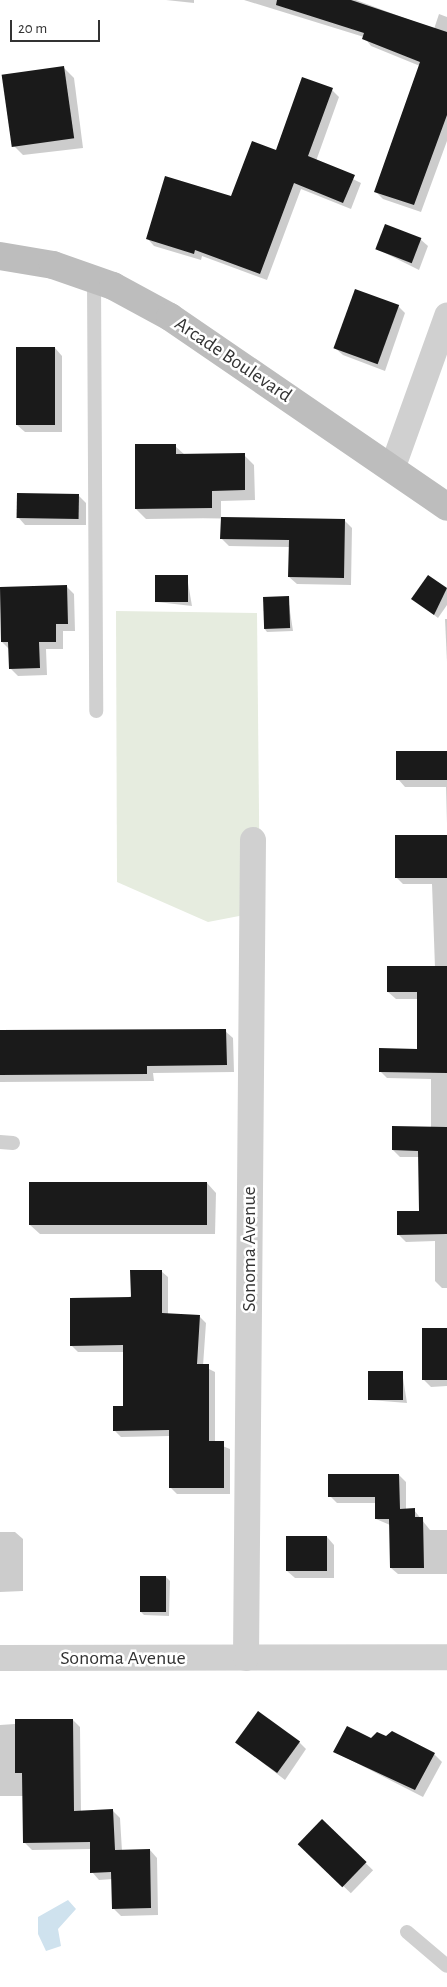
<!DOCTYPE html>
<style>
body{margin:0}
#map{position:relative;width:447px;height:1987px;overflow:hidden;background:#fff;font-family:"Alegreya Sans",sans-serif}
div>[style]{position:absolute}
.green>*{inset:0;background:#e6ecdf}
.water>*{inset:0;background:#cfe2ee}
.shadow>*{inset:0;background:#0003;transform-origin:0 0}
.building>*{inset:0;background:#1a1a1a;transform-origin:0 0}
.lane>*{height:14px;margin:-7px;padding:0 7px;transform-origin:7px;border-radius:7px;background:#d0d0d0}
.street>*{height:26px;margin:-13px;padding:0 13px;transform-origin:13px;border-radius:13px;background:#d0d0d0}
.secondary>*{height:28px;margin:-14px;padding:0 14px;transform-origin:14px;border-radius:14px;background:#bdbdbd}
span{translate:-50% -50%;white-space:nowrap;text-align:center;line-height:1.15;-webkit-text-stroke:5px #fff;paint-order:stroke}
.street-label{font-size:20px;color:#333}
.scale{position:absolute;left:10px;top:20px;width:90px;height:22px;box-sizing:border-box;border:2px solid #333;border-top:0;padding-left:6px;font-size:15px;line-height:18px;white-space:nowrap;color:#333;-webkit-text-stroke:4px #fff;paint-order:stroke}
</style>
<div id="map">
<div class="green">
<div style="clip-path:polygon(116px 611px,257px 613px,260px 912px,208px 922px,117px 882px)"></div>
</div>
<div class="water">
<div style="clip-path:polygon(68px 1900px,76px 1909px,58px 1929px,61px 1946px,46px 1951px,38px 1934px,38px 1917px)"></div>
</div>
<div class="shadow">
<div style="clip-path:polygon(166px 0,194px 0,194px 3px)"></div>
<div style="clip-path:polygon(244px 0,356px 0,434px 29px,439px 14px,447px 17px,447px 141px,421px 212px,383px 199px,375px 191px,420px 66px,371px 46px,364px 37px)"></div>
<div style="clip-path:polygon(64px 68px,74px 78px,83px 148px,23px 155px,13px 145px)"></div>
<div style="clip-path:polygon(332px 90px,339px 97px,316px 161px,361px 183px,351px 209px,301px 189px,267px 280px,202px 256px,201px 260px,154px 246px,147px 238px,232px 198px)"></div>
<div style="clip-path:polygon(420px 239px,428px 246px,419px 270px,377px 249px)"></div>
<div style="clip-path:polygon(398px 306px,405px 313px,385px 371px,343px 355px,335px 348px)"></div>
<div style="clip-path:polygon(55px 348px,62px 356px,62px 432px,25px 432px,17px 425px)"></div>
<div style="clip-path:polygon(175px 446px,185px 455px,244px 455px,254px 465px,255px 500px,221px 501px,221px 518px,344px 520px,352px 528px,351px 585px,297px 584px,289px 577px,290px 547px,229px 546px,222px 539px,222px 518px,146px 519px,136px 509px)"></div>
<div style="clip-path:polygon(78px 495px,86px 503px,86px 525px,25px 525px,18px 517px)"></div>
<div style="clip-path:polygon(187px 577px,192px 606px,157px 602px)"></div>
<div style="clip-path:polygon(428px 577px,447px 589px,447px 605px,438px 618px,413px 599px)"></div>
<div style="clip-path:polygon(67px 587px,74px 594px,75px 631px,63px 631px,63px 649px,46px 649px,47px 675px,18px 676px,10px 668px,10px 650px,2px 642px,0 588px)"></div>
<div style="clip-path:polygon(288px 598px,293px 631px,267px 632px,264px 628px)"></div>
<div style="clip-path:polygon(445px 619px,447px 619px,447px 662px)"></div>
<div style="clip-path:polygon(447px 752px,447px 824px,446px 787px,405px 787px,398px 779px)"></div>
<div style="clip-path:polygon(447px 836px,447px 1288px,442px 1288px,435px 1281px,435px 1241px,406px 1242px,399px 1235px,420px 1212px,419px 1157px,400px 1157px,393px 1150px,431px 1128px,431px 1079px,387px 1078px,380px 1071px,419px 1050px,419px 999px,396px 999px,388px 992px,435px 968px,432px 884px,403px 884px,396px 877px)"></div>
<div style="clip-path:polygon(0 1030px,225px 1031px,233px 1038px,234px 1072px,153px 1073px,154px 1081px,0 1082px)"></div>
<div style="clip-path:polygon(207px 1183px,216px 1193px,215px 1234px,40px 1234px,30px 1225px)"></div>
<div style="clip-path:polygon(161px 1271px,168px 1277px,168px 1315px,200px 1317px,206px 1323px,203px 1366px,215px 1372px,215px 1443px,230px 1449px,230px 1494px,177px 1494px,171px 1488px,170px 1436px,121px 1437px,115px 1431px,124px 1407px,124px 1352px,78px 1352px,71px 1345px)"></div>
<div style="clip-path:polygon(447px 1330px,447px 1386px,431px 1387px,423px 1379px)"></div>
<div style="clip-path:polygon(402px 1372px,407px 1403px,370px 1400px)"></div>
<div style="clip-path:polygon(399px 1475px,406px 1482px,406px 1510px,414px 1510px,430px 1530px,447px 1530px,447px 1574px,398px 1574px,391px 1568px,390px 1525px,376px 1519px,376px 1503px,337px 1503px,330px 1496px)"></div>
<div style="clip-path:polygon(0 1532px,15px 1532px,23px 1539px,23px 1591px,0 1592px)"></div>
<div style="clip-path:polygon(327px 1537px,334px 1545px,334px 1578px,295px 1578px,287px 1571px)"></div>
<div style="clip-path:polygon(166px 1577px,170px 1581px,169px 1616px,144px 1615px,141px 1612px)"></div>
<div style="clip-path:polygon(73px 1720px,80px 1727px,81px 1812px,112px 1810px,120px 1818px,122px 1851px,150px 1850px,157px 1858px,158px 1915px,121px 1916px,113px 1908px,113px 1879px,99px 1880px,92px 1872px,91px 1849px,32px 1850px,24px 1842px,24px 1796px,0 1796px,0 1725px)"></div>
<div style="clip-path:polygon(371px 1740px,434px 1754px,442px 1762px,423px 1797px,335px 1752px)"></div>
<div style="clip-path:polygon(299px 1742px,306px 1749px,285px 1780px,237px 1743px)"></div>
<div style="left:322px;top:1821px;width:71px;height:32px;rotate:44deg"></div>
</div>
<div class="building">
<div style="clip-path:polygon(277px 0,351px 0,447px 32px,447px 115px,414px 205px,374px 192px,420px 62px,362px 39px,364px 33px,276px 5px)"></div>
<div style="left:64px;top:66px;width:73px;height:63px;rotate:82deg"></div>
<div style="clip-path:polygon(302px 77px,333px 88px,308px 156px,355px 175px,343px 203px,294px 183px,260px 274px,195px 250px,194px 254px,146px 239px,165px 176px,231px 196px,252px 141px,276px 150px)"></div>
<div style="left:385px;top:224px;width:39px;height:27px;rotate:21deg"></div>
<div style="left:355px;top:289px;width:47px;height:63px;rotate:20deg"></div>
<div style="left:16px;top:347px;width:39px;height:78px"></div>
<div style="clip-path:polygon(135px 444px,176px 444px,176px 454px,245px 453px,245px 490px,212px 491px,212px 508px,135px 509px)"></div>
<div style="left:17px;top:493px;width:62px;height:25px;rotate:1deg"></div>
<div style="clip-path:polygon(221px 517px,345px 519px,344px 578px,288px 577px,289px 540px,220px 539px)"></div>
<div style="left:155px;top:575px;width:33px;height:27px"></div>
<div style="clip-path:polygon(428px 575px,447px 588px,434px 615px,411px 599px)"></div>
<div style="clip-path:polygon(67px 585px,68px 624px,56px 624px,56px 642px,39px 642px,40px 668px,9px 669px,8px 642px,1px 642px,0 587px)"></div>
<div style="left:289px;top:596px;width:32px;height:26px;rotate:88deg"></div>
<div style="left:396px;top:751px;width:51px;height:29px"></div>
<div style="left:395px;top:835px;width:52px;height:43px"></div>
<div style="clip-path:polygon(387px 966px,447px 966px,447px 1073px,379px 1072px,379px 1048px,417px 1049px,417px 992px,387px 992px)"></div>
<div style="clip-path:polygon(226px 1029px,227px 1065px,147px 1066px,147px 1074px,0 1075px,0 1030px)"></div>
<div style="clip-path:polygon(392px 1126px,447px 1127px,447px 1234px,397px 1235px,397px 1211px,419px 1211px,418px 1151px,392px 1150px)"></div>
<div style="left:29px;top:1182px;width:178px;height:43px"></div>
<div style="clip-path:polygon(130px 1270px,162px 1270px,162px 1313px,200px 1315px,197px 1364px,209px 1364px,209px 1441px,224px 1441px,224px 1488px,169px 1488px,169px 1430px,113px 1431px,113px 1406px,123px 1406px,123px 1345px,70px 1346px,70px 1298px,131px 1297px)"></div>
<div style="left:422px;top:1328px;width:25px;height:52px"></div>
<div style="left:403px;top:1371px;width:29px;height:35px;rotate:90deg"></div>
<div style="clip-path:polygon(328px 1474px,399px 1474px,400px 1509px,415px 1508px,415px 1517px,423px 1517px,424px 1568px,390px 1568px,389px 1519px,375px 1519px,375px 1497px,328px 1497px)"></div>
<div style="left:286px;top:1536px;width:41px;height:35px"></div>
<div style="left:140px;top:1576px;width:26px;height:36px"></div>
<div style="left:258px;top:1711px;width:52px;height:39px;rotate:36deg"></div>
<div style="clip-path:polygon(15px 1719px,73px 1719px,74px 1811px,113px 1809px,115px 1850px,150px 1849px,151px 1908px,112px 1909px,111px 1872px,90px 1873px,90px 1842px,23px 1843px,22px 1773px,15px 1773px)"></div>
<div style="clip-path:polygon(347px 1726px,371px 1738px,377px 1732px,386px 1736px,392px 1731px,435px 1753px,415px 1790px,333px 1752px)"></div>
<div style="left:322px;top:1819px;width:62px;height:35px;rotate:44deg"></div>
</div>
<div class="lane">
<div style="left:94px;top:280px;width:431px;rotate:89.7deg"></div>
<div style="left:0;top:1142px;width:13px;rotate:4deg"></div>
<div style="left:407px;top:1932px;width:52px;rotate:40.4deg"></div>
</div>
<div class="street">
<div style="left:392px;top:469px;width:163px;rotate:-70.2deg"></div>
<div style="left:0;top:1658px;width:447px;rotate:-0.1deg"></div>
<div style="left:246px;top:1658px;width:818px;rotate:-89.51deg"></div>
</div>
<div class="secondary">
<div style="left:0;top:256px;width:54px;rotate:9.6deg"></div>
<div style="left:53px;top:265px;width:64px;rotate:19.3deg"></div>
<div style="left:113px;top:286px;width:65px;rotate:28.5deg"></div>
<div style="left:170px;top:317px;width:336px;rotate:34.4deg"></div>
</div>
<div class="street-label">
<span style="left:233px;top:360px;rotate:34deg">Arcade Boulevard</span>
<span style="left:249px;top:1249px;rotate:-90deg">Sonoma Avenue</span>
<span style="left:123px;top:1658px">Sonoma Avenue</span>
</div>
<div class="scale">20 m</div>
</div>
